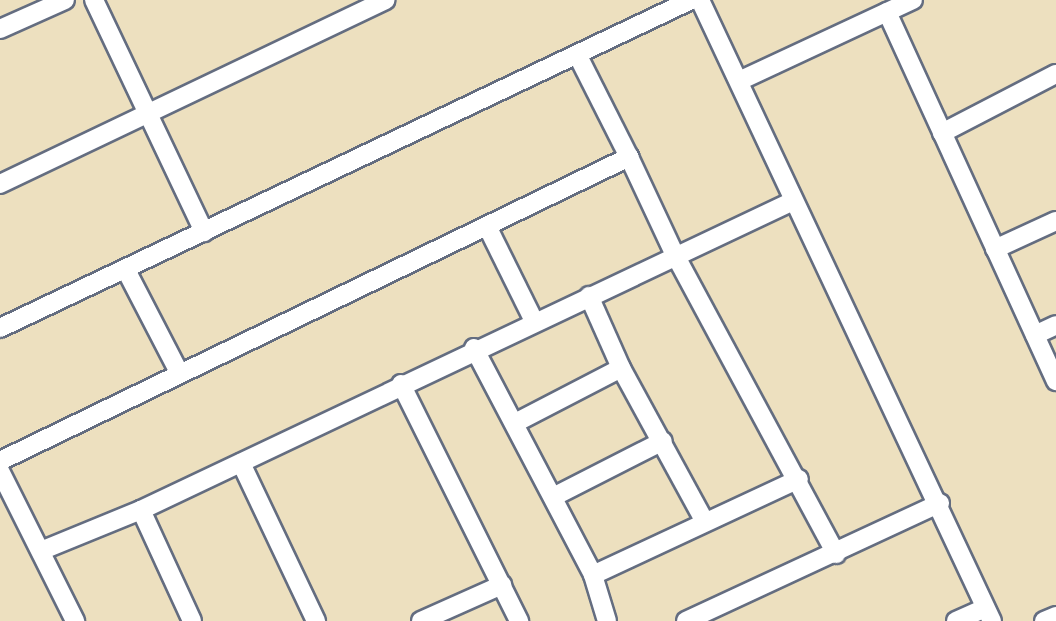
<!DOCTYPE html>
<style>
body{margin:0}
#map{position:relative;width:1056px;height:621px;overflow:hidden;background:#ede0bf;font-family:"Shantell Sans",sans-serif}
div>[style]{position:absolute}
.roads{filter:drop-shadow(2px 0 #646d80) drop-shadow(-2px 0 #646d80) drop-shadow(0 2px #646d80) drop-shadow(0 -2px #646d80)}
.minor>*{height:18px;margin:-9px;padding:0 9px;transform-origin:9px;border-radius:9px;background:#fff}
span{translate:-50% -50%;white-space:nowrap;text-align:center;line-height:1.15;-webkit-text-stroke:5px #fdfcf7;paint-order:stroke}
</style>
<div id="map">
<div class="roads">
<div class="minor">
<div style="left:94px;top:0;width:257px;rotate:64.6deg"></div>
<div style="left:700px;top:0;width:686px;rotate:64.82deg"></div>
<div style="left:887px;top:12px;width:406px;rotate:65.4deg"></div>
<div style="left:0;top:29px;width:71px;rotate:-24deg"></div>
<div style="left:739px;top:81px;width:192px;rotate:-25deg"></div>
<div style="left:942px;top:133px;width:128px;rotate:-27.4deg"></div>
<div style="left:629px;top:157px;width:106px;rotate:64.9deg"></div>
<div style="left:674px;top:253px;width:342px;rotate:61.7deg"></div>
<div style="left:0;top:184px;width:427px;rotate:-25.5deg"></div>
<div style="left:487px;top:226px;width:106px;rotate:63.7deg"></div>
<div style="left:995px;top:249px;width:67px;rotate:-24.7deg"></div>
<div style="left:126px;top:270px;width:117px;rotate:62.6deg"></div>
<div style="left:589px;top:296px;width:79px;rotate:66deg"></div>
<div style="left:621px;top:368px;width:173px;rotate:61.4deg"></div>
<div style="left:0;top:328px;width:765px;rotate:-25.39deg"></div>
<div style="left:1035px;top:335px;width:23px;rotate:-25deg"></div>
<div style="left:474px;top:348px;width:256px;rotate:62.3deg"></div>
<div style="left:593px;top:575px;width:48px;rotate:73.1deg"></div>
<div style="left:401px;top:384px;width:265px;rotate:63.5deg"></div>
<div style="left:515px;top:423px;width:119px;rotate:-27.4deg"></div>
<div style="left:0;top:461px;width:699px;rotate:-25.79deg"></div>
<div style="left:629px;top:157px;width:113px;rotate:-116.8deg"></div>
<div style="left:241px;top:463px;width:175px;rotate:64.6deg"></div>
<div style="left:0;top:471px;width:168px;rotate:63.4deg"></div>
<div style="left:553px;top:497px;width:123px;rotate:-27deg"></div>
<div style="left:141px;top:510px;width:122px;rotate:65.3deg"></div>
<div style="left:43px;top:550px;width:106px;rotate:-22.2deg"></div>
<div style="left:141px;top:510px;width:722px;rotate:-25.36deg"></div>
<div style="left:593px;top:575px;width:227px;rotate:-25deg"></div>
<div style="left:421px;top:621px;width:89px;rotate:-24deg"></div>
<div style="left:686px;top:621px;width:280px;rotate:-24.9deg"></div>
<div style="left:956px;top:621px;width:32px;rotate:-24deg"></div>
<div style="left:1044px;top:621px;width:13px;rotate:-23deg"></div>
</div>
</div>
</div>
